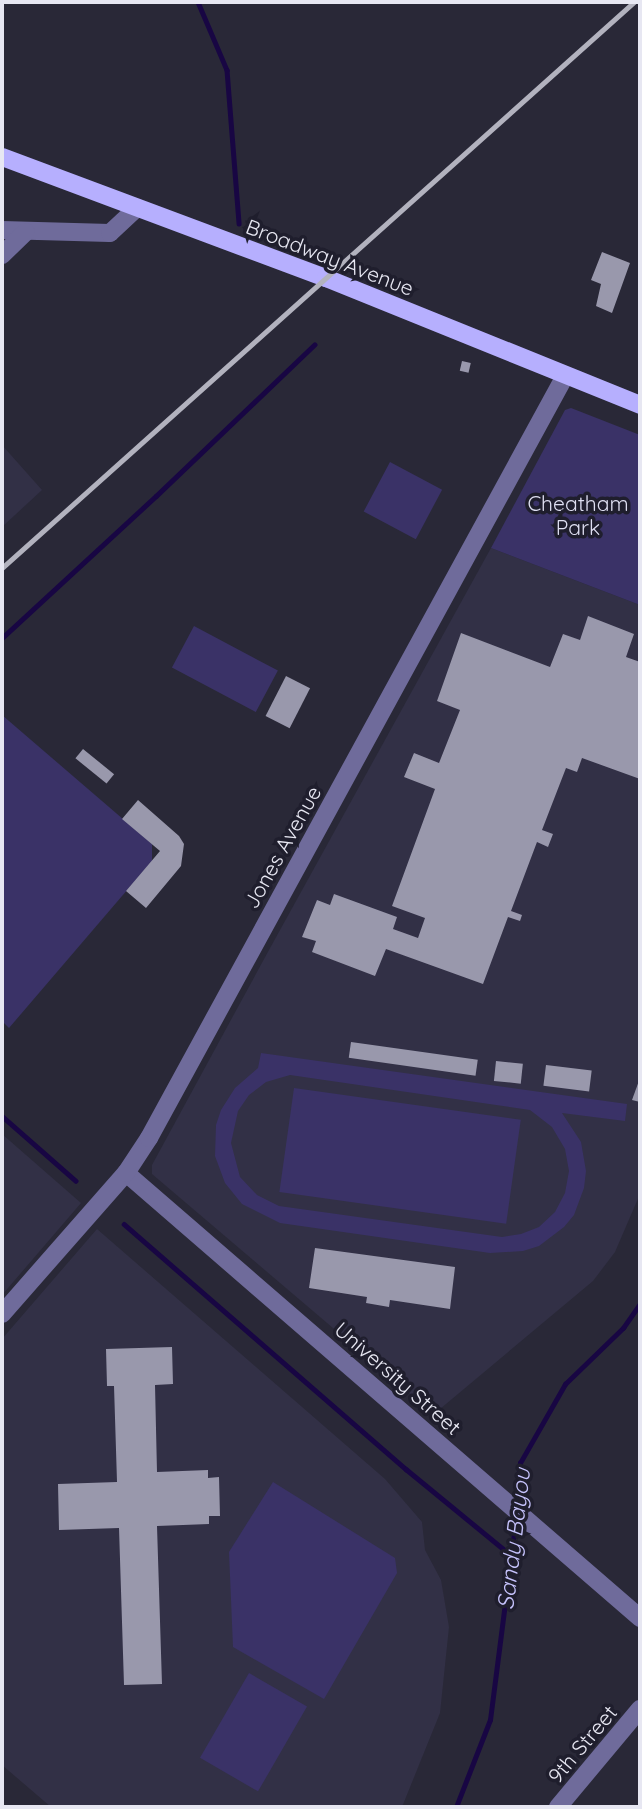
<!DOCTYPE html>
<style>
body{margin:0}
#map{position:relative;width:642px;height:1809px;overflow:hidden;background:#292837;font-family:Quicksand,sans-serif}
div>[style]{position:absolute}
.built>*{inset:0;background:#323046}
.green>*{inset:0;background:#3a3267;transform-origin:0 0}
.stream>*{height:4.5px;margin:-2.25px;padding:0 2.25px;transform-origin:2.25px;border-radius:2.25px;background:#180643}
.building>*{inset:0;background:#9998ac;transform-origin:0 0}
.minor>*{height:18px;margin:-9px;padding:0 9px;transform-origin:9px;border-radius:9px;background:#6f6b9b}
.major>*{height:18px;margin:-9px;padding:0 9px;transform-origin:9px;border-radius:9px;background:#b6affe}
.rail>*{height:4.5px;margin:-2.25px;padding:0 2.25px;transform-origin:2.25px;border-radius:2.25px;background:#b2b2be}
span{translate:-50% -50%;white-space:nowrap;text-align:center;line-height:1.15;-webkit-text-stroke:7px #1f1e2d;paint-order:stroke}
.street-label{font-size:21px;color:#e7e7f2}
.park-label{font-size:21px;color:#dfdff2}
.water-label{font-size:23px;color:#c5c2fb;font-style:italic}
.frame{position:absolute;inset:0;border:4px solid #e7e7f2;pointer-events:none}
</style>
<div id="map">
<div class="built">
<div style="clip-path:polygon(2px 445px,42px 490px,2px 527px)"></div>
<div style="clip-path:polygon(491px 548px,640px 605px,640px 1194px,615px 1252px,593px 1281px,434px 1414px,152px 1174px,152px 1165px,269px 950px)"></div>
<div style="clip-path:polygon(2px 1134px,81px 1203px,2px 1295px)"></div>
<div style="clip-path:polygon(97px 1229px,385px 1479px,422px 1522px,425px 1550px,441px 1580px,449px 1627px,440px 1713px,402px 1807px,51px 1807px,2px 1765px,2px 1339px)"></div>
</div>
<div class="green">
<div style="clip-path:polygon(571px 408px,640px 435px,640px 605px,491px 548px,565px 410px)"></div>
<div style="left:390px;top:462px;width:59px;height:56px;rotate:28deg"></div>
<div style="left:194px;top:626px;width:95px;height:47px;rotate:28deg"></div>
<div style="clip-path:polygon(2px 715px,152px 844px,152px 861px,9px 1028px,2px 1021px)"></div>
<div style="clip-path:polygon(evenodd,261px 1053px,627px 1104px,625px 1121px,562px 1113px,581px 1142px,586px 1171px,584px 1188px,574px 1215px,564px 1227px,539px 1246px,523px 1251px,490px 1253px,280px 1223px,242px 1204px,225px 1183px,215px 1156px,216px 1125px,221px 1110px,235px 1088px,258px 1068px,261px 1053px,290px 1075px,530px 1110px,552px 1127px,565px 1149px,569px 1171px,565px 1193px,555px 1212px,539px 1227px,521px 1234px,502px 1237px,279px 1206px,257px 1195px,240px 1177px,231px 1143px,238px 1111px,249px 1095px,266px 1082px,290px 1075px)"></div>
<div style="left:294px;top:1088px;width:229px;height:105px;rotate:8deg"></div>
<div style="clip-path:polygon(273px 1482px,395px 1558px,397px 1573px,324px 1699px,233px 1647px,229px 1552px)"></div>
<div style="left:249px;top:1673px;width:67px;height:98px;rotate:30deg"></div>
</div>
<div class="stream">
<div style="left:198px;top:2px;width:74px;rotate:66.9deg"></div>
<div style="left:227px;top:70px;width:154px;rotate:85.5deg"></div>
<div style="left:2px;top:638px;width:209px;rotate:-42.7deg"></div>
<div style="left:156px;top:496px;width:219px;rotate:-43.7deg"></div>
<div style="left:2px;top:1116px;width:98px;rotate:41.3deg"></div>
<div style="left:124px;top:1224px;width:374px;rotate:41deg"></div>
<div style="left:406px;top:1469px;width:137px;rotate:39.4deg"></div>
<div style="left:517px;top:1506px;width:43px;rotate:-86deg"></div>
<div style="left:520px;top:1463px;width:91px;rotate:-60.3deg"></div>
<div style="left:565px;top:1384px;width:81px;rotate:-44deg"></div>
<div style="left:623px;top:1328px;width:29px;rotate:-55deg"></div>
<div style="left:456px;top:1807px;width:93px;rotate:-68.7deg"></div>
<div style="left:490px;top:1720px;width:204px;rotate:-82.7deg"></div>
</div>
<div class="building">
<div style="clip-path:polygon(602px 252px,630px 263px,612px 313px,596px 306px,601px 284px,591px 280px)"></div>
<div style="left:462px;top:361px;width:9px;height:10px;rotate:13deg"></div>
<div style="clip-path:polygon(588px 616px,634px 634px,626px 657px,640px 662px,640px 779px,582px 758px,577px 772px,566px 768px,542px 830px,553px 834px,548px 847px,537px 842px,511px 911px,522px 915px,520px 921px,508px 917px,483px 984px,386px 949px,375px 976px,312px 952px,316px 941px,302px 937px,317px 900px,330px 905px,334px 894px,397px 917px,393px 929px,418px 938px,425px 918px,392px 906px,435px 789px,404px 777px,414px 753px,439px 763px,460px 710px,437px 701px,461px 633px,550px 667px,563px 634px,580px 640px)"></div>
<div style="left:286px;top:676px;width:27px;height:45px;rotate:27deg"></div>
<div style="left:83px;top:749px;width:40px;height:12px;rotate:39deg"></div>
<div style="clip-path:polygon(138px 800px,179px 836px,184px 844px,181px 866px,146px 908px,126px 891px,160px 851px,122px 819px)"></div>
<div style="left:351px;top:1042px;width:128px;height:16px;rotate:8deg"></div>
<div style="left:496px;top:1061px;width:27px;height:20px;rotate:6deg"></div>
<div style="left:546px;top:1065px;width:46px;height:21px;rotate:7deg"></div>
<div style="clip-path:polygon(640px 1078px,640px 1102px,632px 1100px)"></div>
<div style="clip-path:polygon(315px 1248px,455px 1267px,450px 1309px,390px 1300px,389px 1307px,366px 1303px,367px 1297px,309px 1288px)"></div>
<div style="clip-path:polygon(172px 1347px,173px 1384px,155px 1385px,157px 1472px,208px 1470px,208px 1478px,219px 1477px,220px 1516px,209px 1516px,209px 1524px,157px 1526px,162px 1684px,124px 1685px,119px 1528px,59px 1530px,58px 1484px,117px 1482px,114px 1386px,107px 1386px,106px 1349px)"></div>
</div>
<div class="minor">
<div style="left:2px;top:230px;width:108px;rotate:1.6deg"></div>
<div style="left:110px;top:233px;width:37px;rotate:-43deg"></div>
<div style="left:2px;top:255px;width:33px;rotate:-44deg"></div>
<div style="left:126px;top:1173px;width:680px;rotate:40.88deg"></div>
<div style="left:2px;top:1314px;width:188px;rotate:-48.7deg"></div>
<div style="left:126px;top:1173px;width:42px;rotate:-56.7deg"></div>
<div style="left:149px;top:1138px;width:868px;rotate:-61.37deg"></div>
<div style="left:558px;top:1807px;width:128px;rotate:-50.1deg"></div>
</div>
<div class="major">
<div style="left:2px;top:157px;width:346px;rotate:20.5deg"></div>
<div style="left:326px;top:278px;width:339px;rotate:22deg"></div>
</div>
<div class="rail">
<div style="left:2px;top:568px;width:848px;rotate:-41.85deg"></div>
</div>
<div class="street-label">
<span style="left:330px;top:257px;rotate:21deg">Broadway Avenue</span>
<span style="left:282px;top:847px;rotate:-61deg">Jones Avenue</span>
<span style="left:398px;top:1378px;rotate:41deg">University Street</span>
<span style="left:582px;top:1744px;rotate:-50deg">9th Street</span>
</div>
<div class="park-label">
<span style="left:578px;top:515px">Cheatham<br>Park</span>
</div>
<div class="water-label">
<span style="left:514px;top:1539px;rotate:-83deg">Sandy Bayou</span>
</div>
<div class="frame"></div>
</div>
